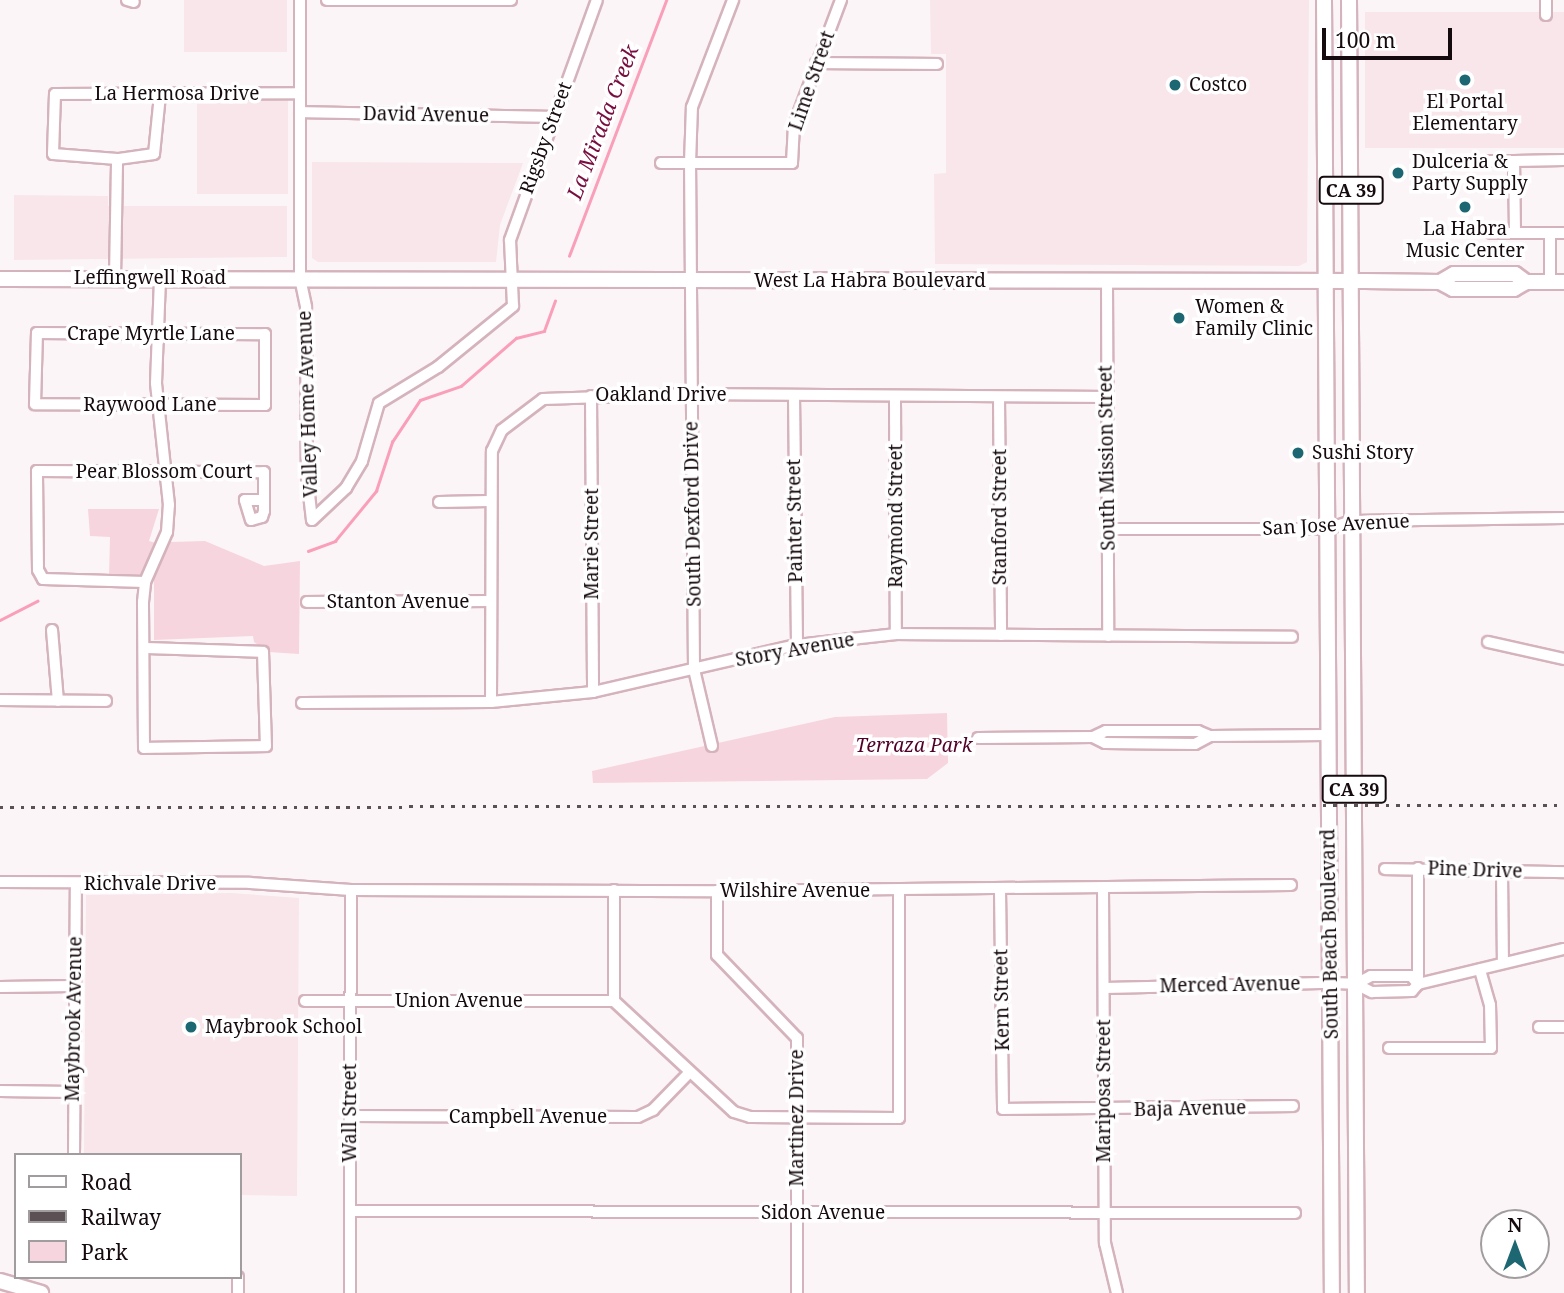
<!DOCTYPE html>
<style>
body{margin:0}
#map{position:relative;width:1564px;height:1293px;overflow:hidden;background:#fcf5f7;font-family:"Noto Serif",serif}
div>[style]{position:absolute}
.built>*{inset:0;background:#f8e6ea;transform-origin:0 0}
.green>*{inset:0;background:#f7d5de}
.stream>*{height:2.5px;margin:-1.25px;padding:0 1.25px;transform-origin:1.25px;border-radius:1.25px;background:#fa9fba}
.roads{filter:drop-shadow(2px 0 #d5b3bc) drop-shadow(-2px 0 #d5b3bc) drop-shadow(0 2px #d5b3bc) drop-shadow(0 -2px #d5b3bc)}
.minor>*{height:10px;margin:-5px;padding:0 5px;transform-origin:5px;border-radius:5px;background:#fff}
.major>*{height:14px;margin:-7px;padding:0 7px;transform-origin:7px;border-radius:7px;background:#fff}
.rail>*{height:2.5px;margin-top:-1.25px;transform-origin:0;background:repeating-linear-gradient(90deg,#5b5154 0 3.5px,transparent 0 10.5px)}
.dots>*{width:19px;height:19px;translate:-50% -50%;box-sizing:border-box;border:4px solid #fff;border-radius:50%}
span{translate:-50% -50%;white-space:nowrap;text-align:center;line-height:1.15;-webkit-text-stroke:7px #fff;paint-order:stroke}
.shield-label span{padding:2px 5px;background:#fff;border:2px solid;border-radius:5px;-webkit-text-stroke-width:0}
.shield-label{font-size:18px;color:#150a0d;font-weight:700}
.street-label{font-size:19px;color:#150a0d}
.poi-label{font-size:19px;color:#150a0d}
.left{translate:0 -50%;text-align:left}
.park-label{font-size:19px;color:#510027;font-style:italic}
.water-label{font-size:21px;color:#780e3f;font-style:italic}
.legend{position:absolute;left:14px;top:1153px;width:228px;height:126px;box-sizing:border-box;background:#fff;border:2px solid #a19d9e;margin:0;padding:9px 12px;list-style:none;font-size:21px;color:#150a0d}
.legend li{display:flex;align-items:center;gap:14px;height:35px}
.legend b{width:35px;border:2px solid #a19d9e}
.north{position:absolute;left:1480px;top:1209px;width:70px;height:70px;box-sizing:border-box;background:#fff;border:2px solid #a19d9e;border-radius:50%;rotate:0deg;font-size:19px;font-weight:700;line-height:28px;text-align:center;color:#150a0d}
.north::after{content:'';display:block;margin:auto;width:24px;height:32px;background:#1d6772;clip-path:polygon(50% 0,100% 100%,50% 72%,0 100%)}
.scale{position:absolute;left:1322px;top:28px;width:130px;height:32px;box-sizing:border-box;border:4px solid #150a0d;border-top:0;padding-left:9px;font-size:21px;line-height:24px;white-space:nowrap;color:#150a0d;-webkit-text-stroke:5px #fff;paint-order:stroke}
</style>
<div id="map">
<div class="built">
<div style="left:184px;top:0;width:103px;height:52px"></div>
<div style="clip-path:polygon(930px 0,1309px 0,1307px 262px,1299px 266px,935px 264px,934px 174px,946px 173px,946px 54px,931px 54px)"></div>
<div style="left:1365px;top:12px;width:199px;height:136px"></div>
<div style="left:197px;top:97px;width:91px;height:97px"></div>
<div style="clip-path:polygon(312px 162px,523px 163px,500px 225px,496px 262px,318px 262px,312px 258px)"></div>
<div style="clip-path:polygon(14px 195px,108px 196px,108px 206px,287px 206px,287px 257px,14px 260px)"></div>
<div style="clip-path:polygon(231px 893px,299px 898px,297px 1196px,240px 1195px,240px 1155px,84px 1155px,86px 895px)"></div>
</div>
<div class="green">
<div style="clip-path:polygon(88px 509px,159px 509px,149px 541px,156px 543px,140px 578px,109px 577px,110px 537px,90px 536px)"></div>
<div style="clip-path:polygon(205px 541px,264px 566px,300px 561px,299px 654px,268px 652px,254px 642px,253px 636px,154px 640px,154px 579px,170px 542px)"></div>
<div style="clip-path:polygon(947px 713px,948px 763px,927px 779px,593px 783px,592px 771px,835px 717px)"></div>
</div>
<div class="stream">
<div style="left:569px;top:256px;width:274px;rotate:-69.2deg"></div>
<div style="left:308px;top:551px;width:29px;rotate:-20deg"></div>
<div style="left:335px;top:541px;width:65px;rotate:-50.6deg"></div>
<div style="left:376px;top:491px;width:52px;rotate:-71.9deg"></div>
<div style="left:392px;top:442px;width:50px;rotate:-56.3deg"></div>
<div style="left:420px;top:400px;width:43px;rotate:-18.9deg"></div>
<div style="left:461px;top:386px;width:73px;rotate:-41.1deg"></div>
<div style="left:516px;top:338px;width:29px;rotate:-14deg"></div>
<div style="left:544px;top:331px;width:32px;rotate:-70deg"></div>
<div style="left:0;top:620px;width:42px;rotate:-27.2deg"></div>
</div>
<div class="roads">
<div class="minor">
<div style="left:127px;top:0;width:7px;rotate:16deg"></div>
<div style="left:300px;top:0;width:278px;rotate:90deg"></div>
<div style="left:300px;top:278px;width:30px;rotate:78deg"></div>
<div style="left:306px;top:307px;width:170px;rotate:89.7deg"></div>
<div style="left:307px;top:477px;width:43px;rotate:83.4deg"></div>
<div style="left:312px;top:520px;width:47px;rotate:-43.3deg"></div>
<div style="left:346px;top:488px;width:31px;rotate:-59deg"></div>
<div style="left:362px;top:461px;width:60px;rotate:-73.7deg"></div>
<div style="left:379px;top:403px;width:69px;rotate:-31.4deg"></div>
<div style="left:438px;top:367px;width:97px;rotate:-39.1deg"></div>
<div style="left:513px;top:306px;width:66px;rotate:-92.6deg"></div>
<div style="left:510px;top:240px;width:255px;rotate:-70.1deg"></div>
<div style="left:327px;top:0;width:184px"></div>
<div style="left:1546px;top:15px;width:15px;rotate:-90deg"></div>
<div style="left:816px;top:63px;width:121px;rotate:0.5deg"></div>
<div style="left:160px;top:95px;width:59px;rotate:95.8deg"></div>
<div style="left:154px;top:154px;width:37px;rotate:172deg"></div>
<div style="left:117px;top:159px;width:64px;rotate:-175.5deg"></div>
<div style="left:53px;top:154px;width:60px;rotate:-88.1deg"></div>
<div style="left:55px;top:94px;width:245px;rotate:-0.2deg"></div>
<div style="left:300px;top:112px;width:252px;rotate:1.1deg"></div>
<div style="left:1490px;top:161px;width:24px"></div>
<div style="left:661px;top:163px;width:131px"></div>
<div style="left:792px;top:163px;width:38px;rotate:-87deg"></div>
<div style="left:794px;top:125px;width:134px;rotate:-69.4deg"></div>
<div style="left:1515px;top:232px;width:71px;rotate:-90.8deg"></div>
<div style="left:1514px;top:161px;width:50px;rotate:-1.1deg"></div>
<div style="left:1491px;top:233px;width:59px"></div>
<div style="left:115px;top:278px;width:119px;rotate:-89deg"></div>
<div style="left:1107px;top:281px;width:355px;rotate:89.8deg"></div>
<div style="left:1550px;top:282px;width:49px;rotate:-90deg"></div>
<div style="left:1550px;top:233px;width:14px"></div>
<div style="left:37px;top:333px;width:228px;rotate:0.3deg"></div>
<div style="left:265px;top:334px;width:71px;rotate:90deg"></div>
<div style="left:265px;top:405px;width:230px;rotate:-179.8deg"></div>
<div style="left:35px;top:404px;width:71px;rotate:-88.4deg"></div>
<div style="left:591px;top:396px;width:296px;rotate:89.6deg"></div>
<div style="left:794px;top:397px;width:248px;rotate:89.3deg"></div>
<div style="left:895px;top:398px;width:236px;rotate:89.8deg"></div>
<div style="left:999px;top:398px;width:237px;rotate:89.5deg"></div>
<div style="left:439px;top:502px;width:50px;rotate:-1.1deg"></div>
<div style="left:1108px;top:529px;width:219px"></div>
<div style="left:1327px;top:529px;width:26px;rotate:-18deg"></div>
<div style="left:1352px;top:521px;width:212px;rotate:-0.8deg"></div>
<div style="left:145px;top:582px;width:102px;rotate:-178.3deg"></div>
<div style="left:43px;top:579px;width:10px;rotate:-119deg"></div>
<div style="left:38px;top:570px;width:99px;rotate:-90.6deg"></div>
<div style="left:37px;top:471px;width:227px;rotate:0.3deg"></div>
<div style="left:264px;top:472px;width:39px;rotate:90deg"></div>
<div style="left:264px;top:511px;width:6px;rotate:108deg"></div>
<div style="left:262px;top:517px;width:11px;rotate:165deg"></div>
<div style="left:251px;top:520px;width:21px;rotate:-107deg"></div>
<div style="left:245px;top:500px;width:19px"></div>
<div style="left:307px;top:602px;width:182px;rotate:-0.3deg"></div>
<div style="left:52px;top:630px;width:71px;rotate:85.2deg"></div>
<div style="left:1488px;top:642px;width:78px;rotate:12.6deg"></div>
<div style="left:144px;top:648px;width:119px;rotate:1.9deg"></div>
<div style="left:263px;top:652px;width:94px;rotate:88.2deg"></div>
<div style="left:266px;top:746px;width:122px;rotate:179.1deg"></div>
<div style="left:144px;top:748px;width:146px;rotate:-90.4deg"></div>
<div style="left:143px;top:602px;width:20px;rotate:-84deg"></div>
<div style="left:145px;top:582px;width:55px;rotate:-66.3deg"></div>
<div style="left:167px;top:532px;width:27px;rotate:-86deg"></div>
<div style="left:169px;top:505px;width:123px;rotate:-96.1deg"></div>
<div style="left:156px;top:383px;width:105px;rotate:-87.8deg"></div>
<div style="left:0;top:700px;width:106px;rotate:0.5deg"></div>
<div style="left:491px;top:702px;width:251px;rotate:-89.8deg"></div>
<div style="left:492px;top:451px;width:23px;rotate:-65deg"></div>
<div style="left:502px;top:430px;width:51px;rotate:-37.1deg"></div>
<div style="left:543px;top:399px;width:149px;rotate:-1.9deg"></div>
<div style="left:692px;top:394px;width:413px;rotate:0.4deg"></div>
<div style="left:302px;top:703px;width:189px;rotate:-0.3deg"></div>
<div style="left:491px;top:702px;width:102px;rotate:-5.6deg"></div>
<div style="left:593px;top:692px;width:209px;rotate:-13deg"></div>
<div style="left:797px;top:645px;width:100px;rotate:-6.3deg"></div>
<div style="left:896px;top:634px;width:396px;rotate:0.4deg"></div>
<div style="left:1093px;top:737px;width:13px;rotate:27deg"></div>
<div style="left:1105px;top:743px;width:90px;rotate:0.6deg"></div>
<div style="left:1195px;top:744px;width:17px;rotate:-28deg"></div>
<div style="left:1210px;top:736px;width:117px;rotate:-0.5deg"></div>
<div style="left:978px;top:738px;width:115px;rotate:-0.5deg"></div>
<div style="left:1093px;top:737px;width:14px;rotate:-25deg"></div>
<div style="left:1106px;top:731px;width:92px"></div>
<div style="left:1198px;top:731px;width:13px;rotate:23deg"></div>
<div style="left:712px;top:746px;width:79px;rotate:-103.2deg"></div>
<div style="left:694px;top:669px;width:506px;rotate:-90.45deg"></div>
<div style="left:690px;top:163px;width:56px;rotate:-88deg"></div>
<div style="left:692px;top:107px;width:115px;rotate:-69deg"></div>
<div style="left:1418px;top:868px;width:116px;rotate:90deg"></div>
<div style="left:1385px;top:869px;width:179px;rotate:1deg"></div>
<div style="left:1502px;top:872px;width:90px;rotate:89.4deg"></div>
<div style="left:0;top:882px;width:250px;rotate:0.2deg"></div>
<div style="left:250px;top:883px;width:101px;rotate:4deg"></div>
<div style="left:351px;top:890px;width:366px;rotate:0.2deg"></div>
<div style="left:717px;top:891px;width:574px;rotate:-0.6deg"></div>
<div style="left:1103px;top:888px;width:355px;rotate:89.7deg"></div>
<div style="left:1105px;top:1243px;width:51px;rotate:76.5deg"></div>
<div style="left:614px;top:890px;width:111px;rotate:90deg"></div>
<div style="left:717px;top:891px;width:64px;rotate:90deg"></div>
<div style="left:717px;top:955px;width:115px;rotate:46.1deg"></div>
<div style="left:797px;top:1038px;width:255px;rotate:90deg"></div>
<div style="left:1000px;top:891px;width:218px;rotate:89.2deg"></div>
<div style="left:1003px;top:1109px;width:290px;rotate:-0.6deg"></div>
<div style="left:1356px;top:984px;width:17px;rotate:-28deg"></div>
<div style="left:1371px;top:976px;width:40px"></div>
<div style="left:1411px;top:976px;width:11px;rotate:49deg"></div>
<div style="left:0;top:987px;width:74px;rotate:-0.8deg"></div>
<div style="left:1105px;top:988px;width:227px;rotate:-1.3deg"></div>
<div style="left:1332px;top:983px;width:24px;rotate:2deg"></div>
<div style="left:1356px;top:984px;width:18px;rotate:27deg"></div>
<div style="left:1372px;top:992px;width:40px;rotate:-1.4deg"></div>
<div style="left:1412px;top:991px;width:9px;rotate:-49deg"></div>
<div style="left:1418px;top:984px;width:150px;rotate:-13.5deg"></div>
<div style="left:305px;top:1001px;width:309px"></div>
<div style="left:614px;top:1001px;width:163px;rotate:42.8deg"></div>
<div style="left:734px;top:1112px;width:17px;rotate:17deg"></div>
<div style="left:750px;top:1117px;width:149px;rotate:0.4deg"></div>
<div style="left:899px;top:1118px;width:228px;rotate:-90deg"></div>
<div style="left:1539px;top:1027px;width:25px"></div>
<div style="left:1389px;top:1048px;width:102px"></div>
<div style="left:1491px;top:1048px;width:43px;rotate:-91.3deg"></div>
<div style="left:1490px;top:1005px;width:37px;rotate:-106deg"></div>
<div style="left:0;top:1091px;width:73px;rotate:0.8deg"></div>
<div style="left:350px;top:1116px;width:288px;rotate:0.2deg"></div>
<div style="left:638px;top:1117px;width:17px;rotate:-25deg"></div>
<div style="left:653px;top:1110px;width:52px;rotate:-45.8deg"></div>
<div style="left:74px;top:1155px;width:271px;rotate:-89.6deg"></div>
<div style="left:350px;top:1211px;width:945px;rotate:0.12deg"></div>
<div style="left:238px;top:1293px;width:16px;rotate:-90deg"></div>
<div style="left:350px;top:1293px;width:403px;rotate:-89.9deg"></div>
</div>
<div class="major">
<div style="left:1324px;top:0;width:1293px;rotate:89.65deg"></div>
<div style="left:1349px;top:0;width:1293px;rotate:89.65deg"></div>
<div style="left:0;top:279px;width:1365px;rotate:0.08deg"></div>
<div style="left:1365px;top:281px;width:75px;rotate:0.8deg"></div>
<div style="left:1440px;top:282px;width:15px;rotate:28deg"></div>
<div style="left:1453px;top:289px;width:61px"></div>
<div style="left:1514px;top:289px;width:14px;rotate:-30deg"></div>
<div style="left:1526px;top:282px;width:38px"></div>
<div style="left:1440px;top:282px;width:16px;rotate:-30deg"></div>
<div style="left:1454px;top:274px;width:61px"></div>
<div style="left:1515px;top:274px;width:14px;rotate:36deg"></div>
<div style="left:0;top:1281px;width:43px;rotate:16.3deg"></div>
</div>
</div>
<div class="rail">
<div style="left:0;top:807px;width:1564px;rotate:-0.07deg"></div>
</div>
<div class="dots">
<div style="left:1465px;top:80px;background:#1d6772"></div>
<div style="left:1175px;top:85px;background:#1d6772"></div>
<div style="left:1398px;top:173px;background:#1d6772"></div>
<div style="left:1465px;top:207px;background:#1d6772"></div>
<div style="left:1179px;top:318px;background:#1d6772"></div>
<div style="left:1298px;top:453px;background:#1d6772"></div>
<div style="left:191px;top:1027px;background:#1d6772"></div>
</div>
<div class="shield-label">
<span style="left:1351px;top:190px">CA 39</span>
<span style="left:1354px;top:789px">CA 39</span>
</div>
<div class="street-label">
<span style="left:812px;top:81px;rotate:-71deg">Lime Street</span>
<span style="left:177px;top:94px">La Hermosa Drive</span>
<span style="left:426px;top:115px;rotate:1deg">David Avenue</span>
<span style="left:546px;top:138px;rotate:-70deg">Rigsby Street</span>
<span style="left:150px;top:278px">Leffingwell Road</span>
<span style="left:870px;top:281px">West La Habra Boulevard</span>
<span style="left:151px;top:334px">Crape Myrtle Lane</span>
<span style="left:661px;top:395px">Oakland Drive</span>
<span style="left:308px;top:404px;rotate:-92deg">Valley Home Avenue</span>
<span style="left:150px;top:405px">Raywood Lane</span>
<span style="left:1107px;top:458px;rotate:-91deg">South Mission Street</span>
<span style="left:164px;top:472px">Pear Blossom Court</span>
<span style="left:693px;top:514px;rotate:-91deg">South Dexford Drive</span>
<span style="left:896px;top:516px;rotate:-90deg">Raymond Street</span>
<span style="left:1000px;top:517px;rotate:-90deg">Stanford Street</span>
<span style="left:795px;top:521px;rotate:-91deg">Painter Street</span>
<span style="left:1336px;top:525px;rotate:-3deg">San Jose Avenue</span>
<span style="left:592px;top:544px;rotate:-90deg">Marie Street</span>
<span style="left:398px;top:602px">Stanton Avenue</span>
<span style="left:795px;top:650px;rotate:-10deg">Story Avenue</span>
<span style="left:1475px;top:870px;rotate:2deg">Pine Drive</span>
<span style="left:150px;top:884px">Richvale Drive</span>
<span style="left:795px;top:891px">Wilshire Avenue</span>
<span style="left:1330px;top:934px;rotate:-91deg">South Beach Boulevard</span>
<span style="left:1230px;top:985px;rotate:-1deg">Merced Avenue</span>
<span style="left:1002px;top:1000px;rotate:-91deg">Kern Street</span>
<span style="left:459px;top:1001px">Union Avenue</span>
<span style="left:74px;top:1019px;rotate:-89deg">Maybrook Avenue</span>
<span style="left:1104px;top:1091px;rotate:-90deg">Mariposa Street</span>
<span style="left:1190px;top:1109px;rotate:-1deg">Baja Avenue</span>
<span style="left:350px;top:1113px;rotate:-90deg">Wall Street</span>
<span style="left:528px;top:1117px">Campbell Avenue</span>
<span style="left:797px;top:1118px;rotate:-90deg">Martinez Drive</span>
<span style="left:823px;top:1213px">Sidon Avenue</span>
</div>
<div class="poi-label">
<span class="left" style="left:1189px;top:85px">Costco</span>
<span style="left:1465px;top:113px">El Portal<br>Elementary</span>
<span class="left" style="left:1412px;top:173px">Dulceria &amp;<br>Party Supply</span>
<span style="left:1465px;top:240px">La Habra<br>Music Center</span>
<span class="left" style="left:1195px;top:318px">Women &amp;<br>Family Clinic</span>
<span class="left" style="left:1312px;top:453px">Sushi Story</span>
<span class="left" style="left:205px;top:1027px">Maybrook School</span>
</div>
<div class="park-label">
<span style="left:914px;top:746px">Terraza Park</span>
</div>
<div class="water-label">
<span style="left:602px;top:122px;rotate:-69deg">La Mirada Creek</span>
</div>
<ul class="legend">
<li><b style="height:9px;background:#fff"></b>Road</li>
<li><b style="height:9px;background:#5b5154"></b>Railway</li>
<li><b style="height:19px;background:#f7d5de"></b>Park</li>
</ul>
<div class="north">N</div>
<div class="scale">100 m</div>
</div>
